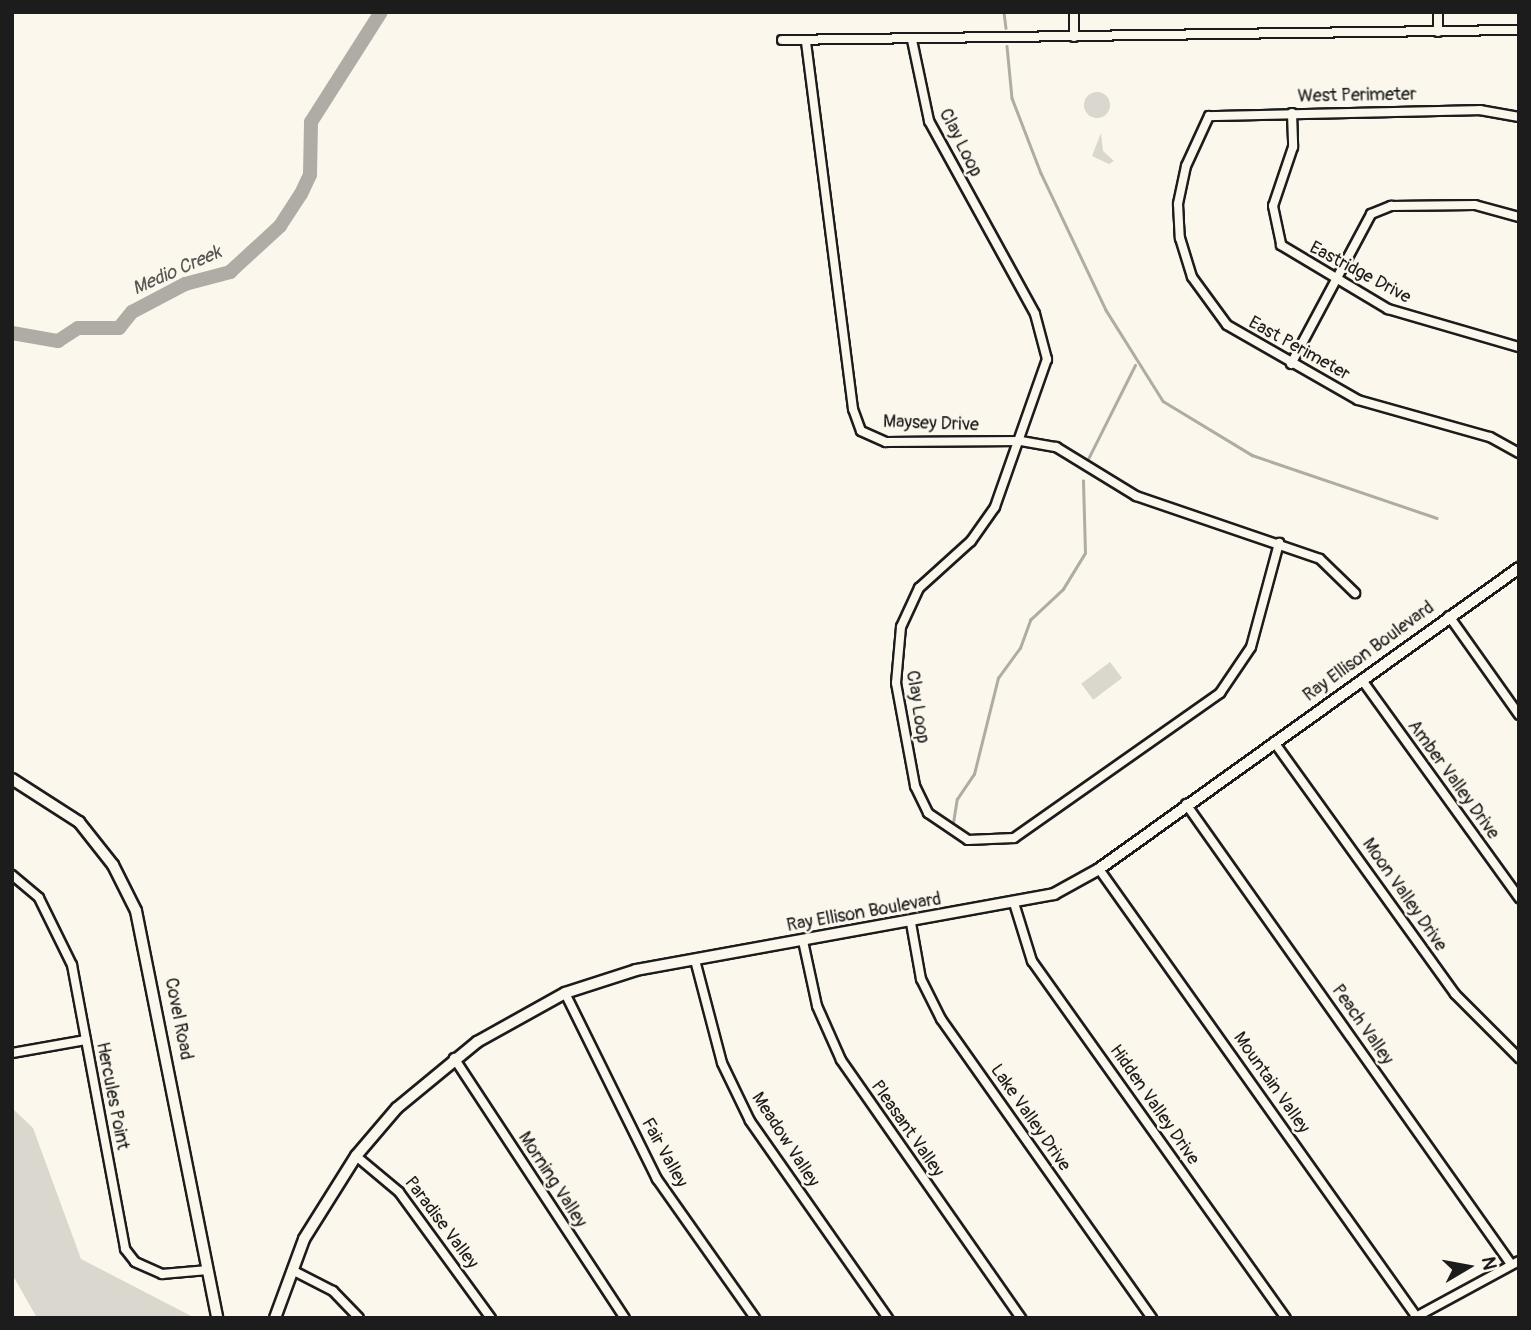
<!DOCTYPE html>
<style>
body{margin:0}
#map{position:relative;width:1531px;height:1330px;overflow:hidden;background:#fbf7ec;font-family:Pangolin,sans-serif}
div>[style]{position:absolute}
.green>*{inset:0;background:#dad7ce;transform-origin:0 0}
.round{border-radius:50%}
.stream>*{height:2.5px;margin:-1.25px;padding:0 1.25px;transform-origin:1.25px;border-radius:1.25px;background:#afaca5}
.river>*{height:14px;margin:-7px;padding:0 7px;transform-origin:7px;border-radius:7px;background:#afaca5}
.roads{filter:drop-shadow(2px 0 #1c1c1c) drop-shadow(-2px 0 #1c1c1c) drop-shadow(0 2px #1c1c1c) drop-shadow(0 -2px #1c1c1c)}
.minor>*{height:8px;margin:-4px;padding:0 4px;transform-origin:4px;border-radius:4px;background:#fbf7ec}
.tertiary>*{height:10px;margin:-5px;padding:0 5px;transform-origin:5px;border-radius:5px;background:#fbf7ec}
span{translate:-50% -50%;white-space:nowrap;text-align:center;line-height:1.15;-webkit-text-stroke:5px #fbf7ec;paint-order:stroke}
.street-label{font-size:18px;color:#1c1c1c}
.water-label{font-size:19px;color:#575653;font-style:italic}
.frame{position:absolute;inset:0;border:14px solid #1c1c1c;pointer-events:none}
.north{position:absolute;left:1433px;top:1232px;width:70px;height:70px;-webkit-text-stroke:5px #fbf7ec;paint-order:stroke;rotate:80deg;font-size:19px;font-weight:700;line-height:28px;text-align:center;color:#1c1c1c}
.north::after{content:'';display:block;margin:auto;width:24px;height:32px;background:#1c1c1c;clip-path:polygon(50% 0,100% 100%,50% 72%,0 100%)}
</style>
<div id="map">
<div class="green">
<div class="round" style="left:1084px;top:92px;width:26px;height:26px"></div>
<div style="clip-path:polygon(1101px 133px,1103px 151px,1114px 161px,1109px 164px,1092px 156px)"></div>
<div style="left:1110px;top:662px;width:20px;height:36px;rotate:53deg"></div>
<div style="clip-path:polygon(12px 1108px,33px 1128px,81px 1259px,195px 1318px,37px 1318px,12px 1274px)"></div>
</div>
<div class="stream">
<div style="left:1004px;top:12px;width:16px;rotate:83deg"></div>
<div style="left:1007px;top:46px;width:52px;rotate:84.5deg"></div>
<div style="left:1012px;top:98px;width:80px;rotate:68.9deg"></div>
<div style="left:1041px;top:173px;width:152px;rotate:64.6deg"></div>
<div style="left:1106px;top:310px;width:107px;rotate:57.9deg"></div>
<div style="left:1163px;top:401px;width:104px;rotate:31.2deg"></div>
<div style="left:1252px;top:455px;width:195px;rotate:18.8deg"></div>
<div style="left:1087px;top:461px;width:107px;rotate:-63.4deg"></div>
<div style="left:953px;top:823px;width:24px;rotate:-81deg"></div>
<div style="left:957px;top:799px;width:30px;rotate:-56deg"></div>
<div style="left:974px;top:774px;width:99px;rotate:-76deg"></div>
<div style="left:998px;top:678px;width:37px;rotate:-54deg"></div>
<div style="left:1020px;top:648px;width:30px;rotate:-70deg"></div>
<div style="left:1030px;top:620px;width:45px;rotate:-43.2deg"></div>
<div style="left:1063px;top:589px;width:42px;rotate:-58.6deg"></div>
<div style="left:1085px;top:553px;width:72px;rotate:-91.6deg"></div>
</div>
<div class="river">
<div style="left:12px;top:333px;width:47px;rotate:9.9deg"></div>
<div style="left:58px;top:341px;width:24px;rotate:-33deg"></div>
<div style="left:78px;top:328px;width:41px"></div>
<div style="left:119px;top:328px;width:21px;rotate:-51deg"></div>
<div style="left:132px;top:312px;width:60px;rotate:-27.8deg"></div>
<div style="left:185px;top:284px;width:47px;rotate:-14.9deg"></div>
<div style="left:230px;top:272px;width:68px;rotate:-42.6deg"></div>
<div style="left:280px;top:226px;width:38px;rotate:-57deg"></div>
<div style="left:301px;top:194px;width:21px;rotate:-65deg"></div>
<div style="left:310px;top:175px;width:53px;rotate:-88.9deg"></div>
<div style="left:311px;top:122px;width:130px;rotate:-57.5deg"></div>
</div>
<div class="roads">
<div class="minor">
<div style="left:1074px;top:12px;width:25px;rotate:90deg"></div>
<div style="left:1438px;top:12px;width:20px;rotate:90deg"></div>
<div style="left:782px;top:40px;width:737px;rotate:-0.78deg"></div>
<div style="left:912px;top:40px;width:83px;rotate:78.1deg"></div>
<div style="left:929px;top:121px;width:220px;rotate:61.2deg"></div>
<div style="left:1035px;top:314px;width:47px;rotate:75.1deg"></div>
<div style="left:1047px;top:359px;width:157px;rotate:109.4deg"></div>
<div style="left:995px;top:507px;width:42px;rotate:125.2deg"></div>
<div style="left:971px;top:541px;width:70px;rotate:137.9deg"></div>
<div style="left:919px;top:588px;width:43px;rotate:114.8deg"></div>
<div style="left:901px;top:627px;width:56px;rotate:95.1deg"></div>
<div style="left:896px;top:683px;width:105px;rotate:79.5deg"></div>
<div style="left:915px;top:786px;width:30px;rotate:64deg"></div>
<div style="left:928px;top:813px;width:48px;rotate:34deg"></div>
<div style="left:968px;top:840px;width:46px;rotate:-2.5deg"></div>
<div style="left:1014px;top:838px;width:252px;rotate:-35.1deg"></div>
<div style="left:1220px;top:693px;width:55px;rotate:-56deg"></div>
<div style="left:1251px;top:647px;width:108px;rotate:-74.9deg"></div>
<div style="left:806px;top:42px;width:370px;rotate:82.7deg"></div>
<div style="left:853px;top:409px;width:23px;rotate:70deg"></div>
<div style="left:861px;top:431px;width:27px;rotate:24deg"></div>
<div style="left:886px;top:442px;width:135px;rotate:-0.4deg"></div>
<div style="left:1021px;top:441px;width:36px;rotate:10deg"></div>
<div style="left:1056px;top:447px;width:94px;rotate:31.5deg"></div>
<div style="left:1136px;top:496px;width:194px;rotate:18.9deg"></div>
<div style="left:1320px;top:559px;width:49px;rotate:44.2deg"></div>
<div style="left:1292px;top:113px;width:34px;rotate:88deg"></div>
<div style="left:1293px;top:147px;width:62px;rotate:108.7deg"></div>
<div style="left:1273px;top:206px;width:40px;rotate:78deg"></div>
<div style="left:1281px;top:245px;width:125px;rotate:30.9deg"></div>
<div style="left:1388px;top:309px;width:136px;rotate:16.2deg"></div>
<div style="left:1519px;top:117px;width:40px;rotate:-170deg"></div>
<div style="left:1480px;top:110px;width:271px;rotate:178.7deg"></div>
<div style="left:1209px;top:116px;width:55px;rotate:114.7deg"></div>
<div style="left:1186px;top:166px;width:39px;rotate:102deg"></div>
<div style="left:1178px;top:204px;width:34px;rotate:87deg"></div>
<div style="left:1180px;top:238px;width:41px;rotate:72.9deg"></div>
<div style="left:1192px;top:277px;width:59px;rotate:53.9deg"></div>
<div style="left:1227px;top:325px;width:151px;rotate:29.8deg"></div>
<div style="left:1358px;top:400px;width:137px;rotate:15.7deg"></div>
<div style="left:1490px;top:437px;width:33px;rotate:29deg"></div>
<div style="left:1291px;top:364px;width:170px;rotate:-61.9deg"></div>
<div style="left:1371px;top:214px;width:22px;rotate:-22deg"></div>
<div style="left:1391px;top:206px;width:84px;rotate:-0.7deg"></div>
<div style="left:1475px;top:205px;width:46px;rotate:15.3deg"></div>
<div style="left:1449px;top:616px;width:121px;rotate:54.7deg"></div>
<div style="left:1362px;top:680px;width:269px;rotate:54.2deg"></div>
<div style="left:1274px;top:742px;width:310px;rotate:54.3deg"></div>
<div style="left:1455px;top:994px;width:91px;rotate:45deg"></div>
<div style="left:1186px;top:804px;width:563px;rotate:54.76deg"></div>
<div style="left:1099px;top:869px;width:548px;rotate:54.66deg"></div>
<div style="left:12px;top:875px;width:35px;rotate:40deg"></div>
<div style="left:39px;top:898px;width:75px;rotate:63.8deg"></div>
<div style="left:72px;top:965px;width:289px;rotate:79.4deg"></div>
<div style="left:125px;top:1249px;width:16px;rotate:52deg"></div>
<div style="left:135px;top:1262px;width:30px;rotate:24deg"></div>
<div style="left:162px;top:1274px;width:46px;rotate:-5deg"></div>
<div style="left:1014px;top:903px;width:61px;rotate:72.8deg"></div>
<div style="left:1032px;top:961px;width:438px;rotate:54.6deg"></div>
<div style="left:911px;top:923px;width:57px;rotate:79.9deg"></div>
<div style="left:921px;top:979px;width:45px;rotate:63.4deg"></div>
<div style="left:941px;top:1019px;width:366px;rotate:54.8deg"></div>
<div style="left:803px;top:941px;width:66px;rotate:77.8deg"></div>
<div style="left:817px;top:1006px;width:59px;rotate:66deg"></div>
<div style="left:841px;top:1060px;width:315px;rotate:55.1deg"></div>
<div style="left:695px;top:960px;width:106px;rotate:75.3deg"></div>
<div style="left:722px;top:1063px;width:64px;rotate:64.2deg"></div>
<div style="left:750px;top:1121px;width:241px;rotate:55deg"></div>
<div style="left:565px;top:993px;width:208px;rotate:63.7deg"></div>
<div style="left:657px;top:1179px;width:170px;rotate:54.8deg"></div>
<div style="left:12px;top:1053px;width:75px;rotate:-10deg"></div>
<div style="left:454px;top:1058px;width:311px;rotate:56.7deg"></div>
<div style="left:356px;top:1156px;width:56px;rotate:39.9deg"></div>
<div style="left:399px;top:1192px;width:156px;rotate:53.9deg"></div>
<div style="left:292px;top:1270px;width:46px;rotate:27.1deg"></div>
<div style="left:333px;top:1291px;width:37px;rotate:46deg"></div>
<div style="left:1414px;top:1318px;width:119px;rotate:-28.5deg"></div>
</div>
<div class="tertiary">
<div style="left:12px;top:779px;width:80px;rotate:32.7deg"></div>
<div style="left:79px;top:822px;width:55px;rotate:51.7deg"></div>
<div style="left:113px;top:865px;width:51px;rotate:63.4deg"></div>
<div style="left:136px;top:911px;width:415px;rotate:78.7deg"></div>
<div style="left:275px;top:1318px;width:84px;rotate:-69.8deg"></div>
<div style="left:304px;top:1239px;width:98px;rotate:-57.9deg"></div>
<div style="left:356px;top:1156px;width:63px;rotate:-49.5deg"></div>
<div style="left:397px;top:1108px;width:104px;rotate:-39.5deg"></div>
<div style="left:477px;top:1042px;width:101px;rotate:-29.1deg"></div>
<div style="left:565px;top:993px;width:75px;rotate:-17.9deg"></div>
<div style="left:636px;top:970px;width:425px;rotate:-10.3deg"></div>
<div style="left:1054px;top:894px;width:51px;rotate:-29.1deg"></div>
<div style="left:1099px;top:869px;width:517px;rotate:-35.63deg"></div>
</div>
</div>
<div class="street-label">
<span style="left:1357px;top:96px;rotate:-1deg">West Perimeter</span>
<span style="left:960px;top:143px;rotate:63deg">Clay Loop</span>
<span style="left:1360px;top:273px;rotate:28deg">Eastridge Drive</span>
<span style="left:1299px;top:349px;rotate:29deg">East Perimeter</span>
<span style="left:931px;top:424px;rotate:2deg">Maysey Drive</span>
<span style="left:1369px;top:652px;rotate:-36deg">Ray Ellison Boulevard</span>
<span style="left:917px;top:707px;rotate:81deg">Clay Loop</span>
<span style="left:1453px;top:780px;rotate:54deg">Amber Valley Drive</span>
<span style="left:1404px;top:895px;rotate:55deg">Moon Valley Drive</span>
<span style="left:864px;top:913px;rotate:-10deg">Ray Ellison Boulevard</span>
<span style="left:178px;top:1019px;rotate:79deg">Covel Road</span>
<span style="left:1362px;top:1025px;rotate:55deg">Peach Valley</span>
<span style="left:1271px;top:1083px;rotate:55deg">Mountain Valley</span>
<span style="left:112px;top:1096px;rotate:79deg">Hercules Point</span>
<span style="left:1154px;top:1105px;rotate:55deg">Hidden Valley Drive</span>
<span style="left:1030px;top:1118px;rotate:55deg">Lake Valley Drive</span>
<span style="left:907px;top:1129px;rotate:55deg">Pleasant Valley</span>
<span style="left:785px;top:1140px;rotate:57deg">Meadow Valley</span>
<span style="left:664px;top:1153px;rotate:61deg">Fair Valley</span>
<span style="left:552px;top:1180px;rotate:57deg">Morning Valley</span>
<span style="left:441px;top:1223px;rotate:53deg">Paradise Valley</span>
</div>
<div class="water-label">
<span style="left:177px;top:271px;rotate:-24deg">Medio Creek</span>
</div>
<div class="frame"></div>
<div class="north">N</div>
</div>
